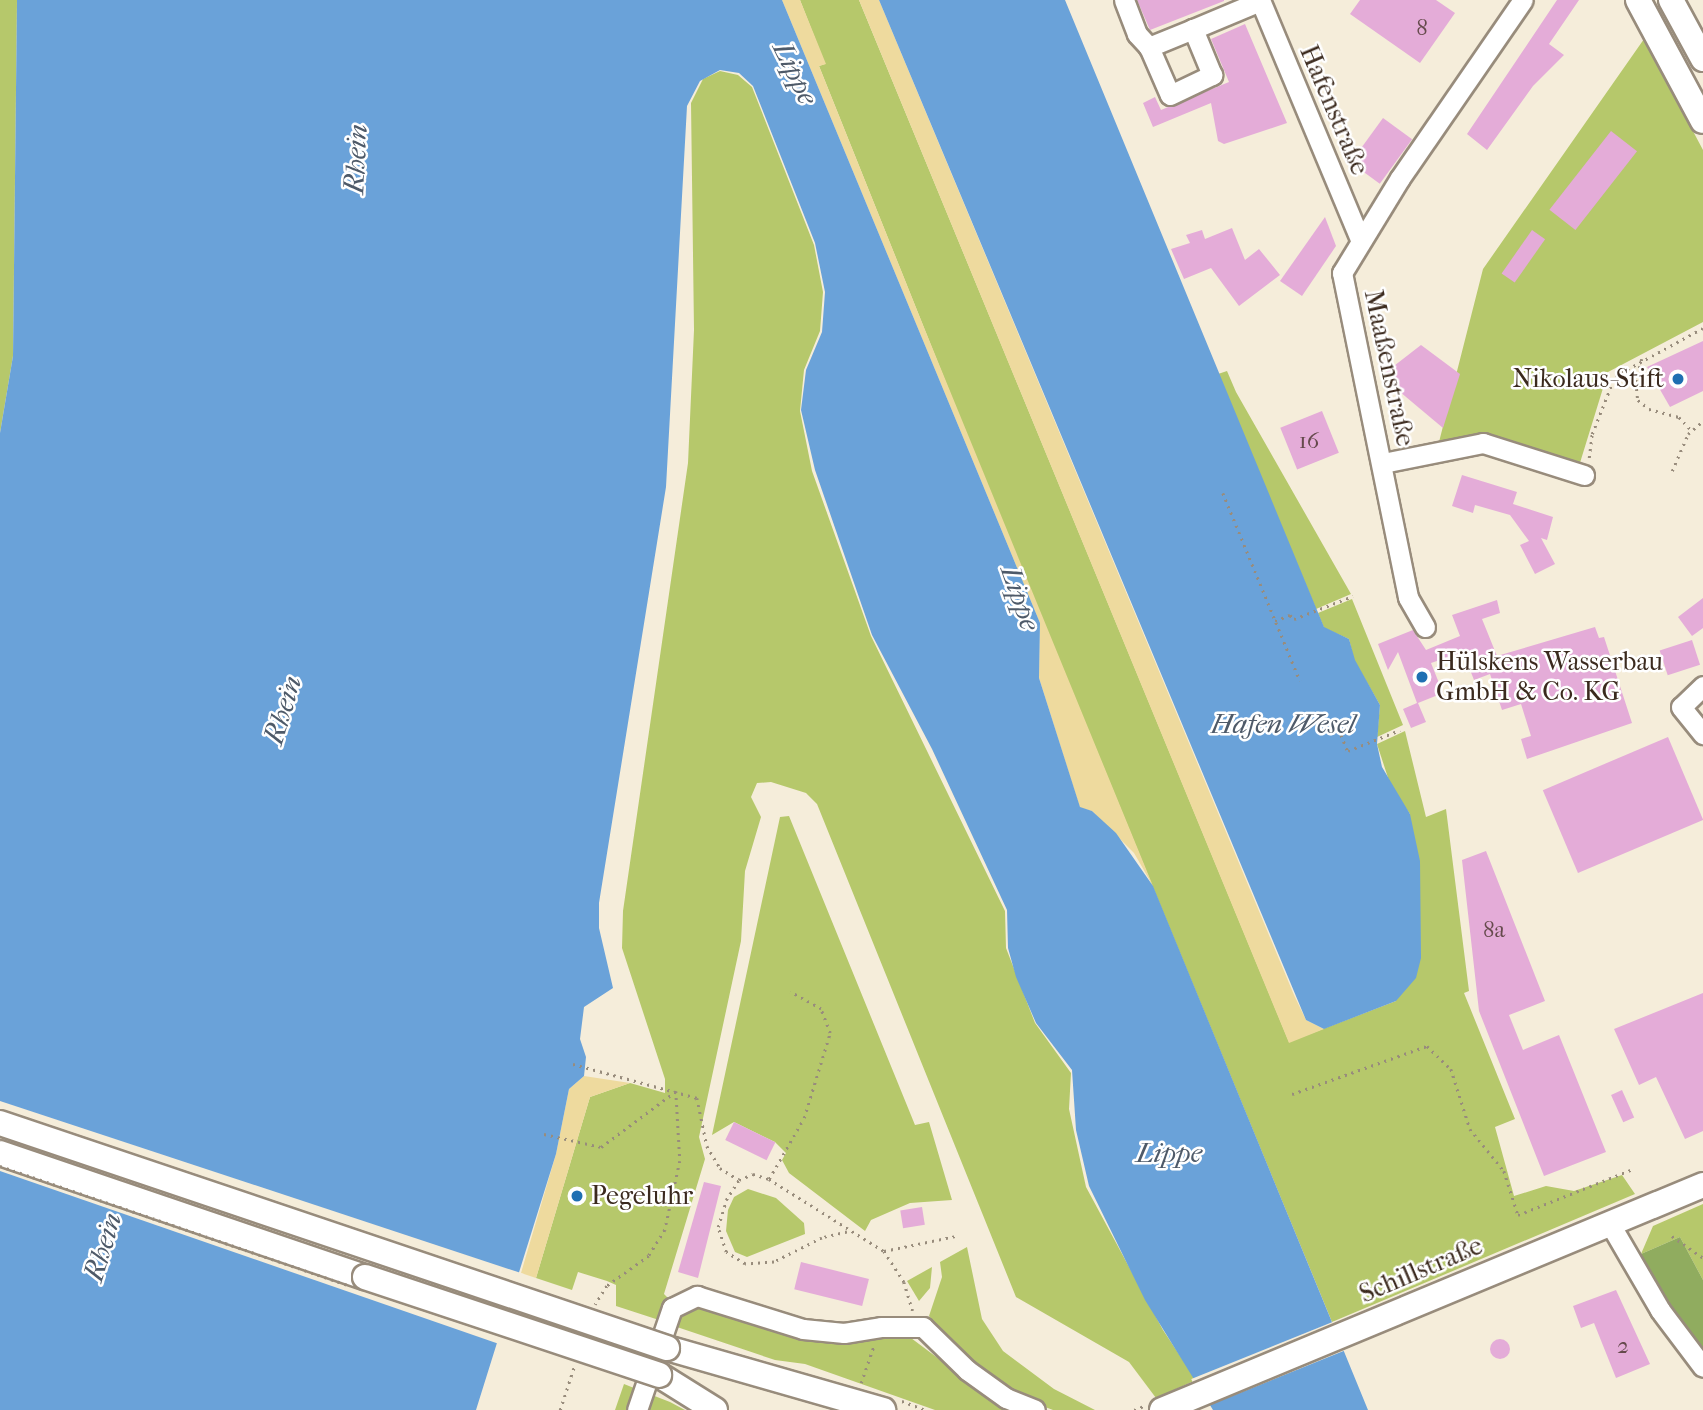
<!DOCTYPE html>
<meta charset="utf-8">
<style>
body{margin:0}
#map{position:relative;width:1703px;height:1410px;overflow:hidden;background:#f5edda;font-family:"IM FELL French Canon",serif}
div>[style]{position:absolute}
.green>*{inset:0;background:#b6c86b}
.forest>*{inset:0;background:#90ac5f}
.sand>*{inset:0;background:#eeda9e}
.water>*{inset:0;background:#6aa2d9}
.pier>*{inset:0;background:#f5edda;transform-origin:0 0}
.building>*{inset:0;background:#e4acd8;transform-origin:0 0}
.round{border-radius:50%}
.path>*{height:2.5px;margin-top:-1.25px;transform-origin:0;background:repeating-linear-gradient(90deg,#988c7c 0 2px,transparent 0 7px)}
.roads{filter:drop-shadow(2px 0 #988c7c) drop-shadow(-2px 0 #988c7c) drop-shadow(0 2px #988c7c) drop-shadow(0 -2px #988c7c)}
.minor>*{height:19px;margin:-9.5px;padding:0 9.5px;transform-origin:9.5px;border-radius:9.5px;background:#fff}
.major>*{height:24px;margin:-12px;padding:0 12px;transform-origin:12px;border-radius:12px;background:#fff}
.path-bridge>*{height:2.5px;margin-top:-1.25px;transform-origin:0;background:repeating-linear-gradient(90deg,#988c7c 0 2px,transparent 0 7px)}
.bridges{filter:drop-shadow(2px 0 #988c7c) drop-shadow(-2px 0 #988c7c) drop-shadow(0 2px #988c7c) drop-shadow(0 -2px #988c7c)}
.major-bridge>*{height:24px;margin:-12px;padding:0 12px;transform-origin:12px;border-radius:12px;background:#fff}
.dots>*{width:19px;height:19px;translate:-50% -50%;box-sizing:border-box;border:4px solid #fff;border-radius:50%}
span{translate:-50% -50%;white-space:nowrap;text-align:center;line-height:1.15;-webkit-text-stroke:5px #fff;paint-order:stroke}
.number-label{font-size:23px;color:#654a4c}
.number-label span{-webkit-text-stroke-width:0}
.street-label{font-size:26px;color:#3b2a1e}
.poi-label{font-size:26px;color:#3b2a1e}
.right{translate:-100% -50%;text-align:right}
.left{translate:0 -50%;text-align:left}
.water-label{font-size:28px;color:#4e5a69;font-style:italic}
</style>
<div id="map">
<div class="green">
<div style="clip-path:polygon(0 0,17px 0,13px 356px,0 433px)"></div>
<div style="clip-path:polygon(800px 0,859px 0,1289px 1042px,1396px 1001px,1410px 814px,1391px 787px,1377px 744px,1405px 731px,1426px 817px,1446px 809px,1469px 991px,1464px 993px,1515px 1119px,1495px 1127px,1514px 1196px,1546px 1186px,1574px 1191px,1622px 1175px,1635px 1194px,1332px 1322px,975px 455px,819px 66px,825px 64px)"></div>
<div style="clip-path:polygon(1644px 39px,1703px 150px,1703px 322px,1608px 372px,1579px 466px,1439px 442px,1483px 269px)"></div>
<div style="clip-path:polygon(720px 71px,738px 75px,752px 87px,814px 245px,823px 292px,820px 331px,804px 370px,800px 411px,812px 471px,871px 636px,1005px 911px,1006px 948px,1035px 1023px,1071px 1073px,1069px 1109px,1086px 1187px,1163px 1330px,1196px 1380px,1156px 1398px,1129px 1362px,1016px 1297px,817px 804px,806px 793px,771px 782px,757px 783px,751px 797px,761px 817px,745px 871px,741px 941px,699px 1137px,705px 1159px,664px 1294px,669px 1299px,659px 1320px,616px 1306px,616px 1285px,607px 1281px,578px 1272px,572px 1290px,536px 1278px,590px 1097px,630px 1083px,665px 1093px,665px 1079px,622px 948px,623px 911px,688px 463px,694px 330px,691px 103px,703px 79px)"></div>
<div style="clip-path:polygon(1227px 371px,1236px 392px,1351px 594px,1316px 609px,1218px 374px)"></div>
<div style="clip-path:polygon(1352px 599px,1403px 725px,1377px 737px,1380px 705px,1354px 660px,1349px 639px,1324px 628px,1318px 613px)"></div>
<div style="clip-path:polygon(789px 816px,915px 1125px,929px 1122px,952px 1200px,910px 1203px,871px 1220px,865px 1231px,789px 1173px,782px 1160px,786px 1153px,775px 1142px,734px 1122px,712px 1135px,780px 817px)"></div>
<div style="clip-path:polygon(748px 1189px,776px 1198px,804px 1223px,805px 1234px,747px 1257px,735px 1252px,726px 1231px,728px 1210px,734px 1197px)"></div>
<div style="clip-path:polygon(1703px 1204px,1703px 1280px,1680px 1237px,1641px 1254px,1653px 1226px)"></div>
<div style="clip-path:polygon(967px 1247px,982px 1319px,1003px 1351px,1054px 1389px,1095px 1410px,1053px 1410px,1032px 1402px,972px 1363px,939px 1329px,929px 1316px,942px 1277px,940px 1262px)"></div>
<div style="clip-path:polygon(932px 1267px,930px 1288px,919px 1301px,907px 1281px)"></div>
<div style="clip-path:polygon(702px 1306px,803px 1338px,911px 1338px,1007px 1410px,935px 1410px,805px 1364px,775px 1360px,671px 1325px,685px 1307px)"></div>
<div style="clip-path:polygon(624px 1384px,634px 1388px,627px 1410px,615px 1410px)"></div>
<div style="clip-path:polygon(652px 1395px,670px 1402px,685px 1410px,642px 1410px)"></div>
</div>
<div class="forest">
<div style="clip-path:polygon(1680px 1237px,1703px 1280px,1703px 1354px,1655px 1287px,1641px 1254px)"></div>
</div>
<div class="sand">
<div style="clip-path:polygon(782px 0,800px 0,826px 64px,819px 66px,925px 330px,1153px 886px,1134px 853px,1092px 811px,1080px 808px,1039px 678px,1040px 623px)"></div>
<div style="clip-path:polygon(859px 0,879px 0,1294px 995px,1306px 1020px,1324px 1029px,1289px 1043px)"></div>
<div style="clip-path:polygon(584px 1076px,630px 1083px,590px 1097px,536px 1278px,521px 1273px,556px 1154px,569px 1089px)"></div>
</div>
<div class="water">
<div style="clip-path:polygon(17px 0,782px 0,1040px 623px,1039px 678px,1080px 807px,1092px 811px,1116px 833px,1153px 886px,1368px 1410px,1213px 1410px,1145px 1300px,1089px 1186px,1076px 1130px,1072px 1070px,1036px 1023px,1016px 977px,1008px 948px,1007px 910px,932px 749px,872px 635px,815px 470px,801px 410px,806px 370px,822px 332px,825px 292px,815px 243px,753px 86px,739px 73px,720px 70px,700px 81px,687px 106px,666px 487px,599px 903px,599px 928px,613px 988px,584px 1007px,580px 1039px,586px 1057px,584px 1076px,569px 1089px,556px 1154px,476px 1410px,0 1410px,0 433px,13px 356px)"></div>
<div style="clip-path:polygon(879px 0,1065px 0,1324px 627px,1349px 639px,1355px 660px,1380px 705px,1377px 744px,1382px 767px,1410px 814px,1420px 861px,1421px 958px,1416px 978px,1396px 1001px,1324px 1029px,1306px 1020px)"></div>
</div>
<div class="pier">
<div style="clip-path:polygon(0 1101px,524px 1274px,502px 1345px,0 1171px)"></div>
<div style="left:1335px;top:1321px;width:31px;height:155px;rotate:68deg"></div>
</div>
<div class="building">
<div style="clip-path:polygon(1137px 0,1224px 0,1224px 1px,1150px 30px)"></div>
<div style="clip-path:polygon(1360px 0,1436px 0,1455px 13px,1420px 63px,1350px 14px)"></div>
<div style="clip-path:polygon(1557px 0,1579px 0,1549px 44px,1564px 55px,1533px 86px,1487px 150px,1467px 134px)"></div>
<div style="clip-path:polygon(1245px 24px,1287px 123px,1224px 144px,1218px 141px,1211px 103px,1153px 127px,1143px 103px,1155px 97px,1161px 110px,1229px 82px,1211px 39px)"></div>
<div style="left:1383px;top:118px;width:36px;height:55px;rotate:36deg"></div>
<div style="left:1611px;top:131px;width:33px;height:100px;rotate:38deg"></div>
<div style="clip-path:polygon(1325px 217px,1336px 246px,1302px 296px,1280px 281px)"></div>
<div style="clip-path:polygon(1232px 228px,1245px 260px,1259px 249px,1280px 275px,1239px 306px,1211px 268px,1184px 279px,1171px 249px,1190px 243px,1186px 235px,1202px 230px,1205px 239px)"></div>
<div style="left:1532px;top:230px;width:16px;height:53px;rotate:35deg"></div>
<div style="clip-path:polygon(1703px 341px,1703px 391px,1670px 407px,1647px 367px)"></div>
<div style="clip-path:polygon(1421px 345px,1460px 374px,1443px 428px,1381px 376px)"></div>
<div style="left:1322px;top:411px;width:45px;height:45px;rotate:68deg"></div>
<div style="clip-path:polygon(1462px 475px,1517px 492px,1513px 504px,1553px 517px,1547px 540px,1541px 538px,1555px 564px,1535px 574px,1520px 545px,1529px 541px,1510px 515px,1475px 505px,1473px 513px,1452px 506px)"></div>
<div style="clip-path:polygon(1703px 598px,1703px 628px,1692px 636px,1678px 617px)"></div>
<div style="clip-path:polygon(1497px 600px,1500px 613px,1482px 619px,1497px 656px,1595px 627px,1599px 638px,1604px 637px,1632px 723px,1527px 759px,1521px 739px,1531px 736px,1521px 704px,1502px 710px,1490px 674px,1474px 680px,1463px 652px,1431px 663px,1443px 693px,1418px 703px,1426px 722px,1411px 728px,1403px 709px,1417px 703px,1398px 652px,1388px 670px,1378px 644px,1413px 630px,1426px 650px,1460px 636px,1452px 615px)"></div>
<div style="left:1692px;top:640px;width:26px;height:34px;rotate:72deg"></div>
<div style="left:1668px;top:737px;width:90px;height:136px;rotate:67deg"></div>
<div style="clip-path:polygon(1486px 851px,1545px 1001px,1509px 1015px,1523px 1050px,1559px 1035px,1606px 1152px,1544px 1176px,1479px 1011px,1462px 860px)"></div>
<div style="clip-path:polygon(1703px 993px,1703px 1131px,1685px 1139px,1656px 1077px,1639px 1085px,1614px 1029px)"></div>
<div style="left:1622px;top:1090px;width:30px;height:12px;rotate:66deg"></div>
<div style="left:734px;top:1122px;width:46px;height:20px;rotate:26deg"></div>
<div style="clip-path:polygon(704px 1182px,721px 1186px,698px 1278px,678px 1272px)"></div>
<div style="left:922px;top:1207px;width:18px;height:22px;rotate:81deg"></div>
<div style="left:801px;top:1262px;width:70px;height:28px;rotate:14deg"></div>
<div style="clip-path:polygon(1616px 1290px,1650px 1364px,1616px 1378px,1594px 1323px,1581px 1328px,1573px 1306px)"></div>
<div class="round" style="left:1490px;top:1339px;width:20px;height:20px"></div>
</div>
<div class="path">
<div style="left:1642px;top:359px;width:24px;rotate:105deg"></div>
<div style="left:1636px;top:382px;width:18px;rotate:84deg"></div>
<div style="left:1638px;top:400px;width:14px;rotate:39deg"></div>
<div style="left:1649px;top:409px;width:31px;rotate:15deg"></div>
<div style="left:1679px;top:417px;width:19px;rotate:47deg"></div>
<div style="left:1589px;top:458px;width:24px;rotate:-83deg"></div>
<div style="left:1592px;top:434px;width:62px;rotate:-68.4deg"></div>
<div style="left:1615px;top:376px;width:100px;rotate:-28.6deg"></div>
<div style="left:1672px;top:471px;width:40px;rotate:-66.6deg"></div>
<div style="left:1688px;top:434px;width:20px;rotate:-41deg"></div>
<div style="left:1223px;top:493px;width:203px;rotate:67.7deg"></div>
<div style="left:1275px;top:621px;width:16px;rotate:-22deg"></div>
<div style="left:1290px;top:615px;width:6px;rotate:45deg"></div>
<div style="left:1294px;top:619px;width:63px;rotate:-21.3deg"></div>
<div style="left:1336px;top:722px;width:31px;rotate:68deg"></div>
<div style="left:1348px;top:751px;width:56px;rotate:-22deg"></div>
<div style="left:573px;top:1064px;width:129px;rotate:15.3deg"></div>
<div style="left:697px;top:1098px;width:49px;rotate:78.2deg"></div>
<div style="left:707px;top:1146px;width:26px;rotate:59deg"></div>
<div style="left:720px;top:1168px;width:22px;rotate:32deg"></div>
<div style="left:1292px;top:1094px;width:143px;rotate:-19.6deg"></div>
<div style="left:1427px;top:1046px;width:33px;rotate:44deg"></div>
<div style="left:1451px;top:1069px;width:63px;rotate:72.4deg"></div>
<div style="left:1470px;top:1129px;width:54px;rotate:51deg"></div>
<div style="left:1504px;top:1171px;width:46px;rotate:72.3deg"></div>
<div style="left:1518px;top:1215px;width:124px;rotate:-21.8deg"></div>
<div style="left:544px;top:1134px;width:58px;rotate:12.8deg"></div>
<div style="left:601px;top:1147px;width:94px;rotate:-36.7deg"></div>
<div style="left:676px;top:1091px;width:70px;rotate:86.7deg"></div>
<div style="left:680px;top:1161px;width:71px;rotate:102.3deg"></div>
<div style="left:665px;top:1230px;width:31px;rotate:122deg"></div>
<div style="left:649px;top:1256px;width:52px;rotate:144.5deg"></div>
<div style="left:607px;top:1286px;width:22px;rotate:122deg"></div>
<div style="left:769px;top:1179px;width:70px;rotate:-60.2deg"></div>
<div style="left:804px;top:1118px;width:89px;rotate:-73deg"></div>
<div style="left:830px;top:1033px;width:26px;rotate:-111deg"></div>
<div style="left:821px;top:1009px;width:35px;rotate:-151deg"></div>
<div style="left:847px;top:1232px;width:26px;rotate:167deg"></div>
<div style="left:822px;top:1238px;width:54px;rotate:153.4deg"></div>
<div style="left:774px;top:1262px;width:29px;rotate:176deg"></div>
<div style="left:745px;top:1264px;width:22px;rotate:-148deg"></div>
<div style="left:726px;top:1252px;width:26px;rotate:-108deg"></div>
<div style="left:718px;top:1227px;width:28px;rotate:-73deg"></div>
<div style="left:726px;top:1200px;width:24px;rotate:-57deg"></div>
<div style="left:739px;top:1180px;width:15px;rotate:-23deg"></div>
<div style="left:753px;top:1174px;width:17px;rotate:17deg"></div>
<div style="left:769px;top:1179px;width:136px;rotate:32.1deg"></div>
<div style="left:884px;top:1251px;width:37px;rotate:57deg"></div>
<div style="left:904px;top:1282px;width:30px;rotate:73deg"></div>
<div style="left:1672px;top:1236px;width:38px;rotate:35deg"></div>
<div style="left:884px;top:1251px;width:74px;rotate:-11.8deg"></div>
<div style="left:861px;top:1383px;width:39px;rotate:-71deg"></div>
<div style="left:902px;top:1401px;width:25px;rotate:21deg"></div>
<div style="left:560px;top:1410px;width:45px;rotate:-72deg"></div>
<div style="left:1134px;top:1410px;width:11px;rotate:-22deg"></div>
</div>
<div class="roads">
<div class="minor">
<div style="left:1124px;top:0;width:36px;rotate:69deg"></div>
<div style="left:1137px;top:34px;width:18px;rotate:47deg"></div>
<div style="left:1260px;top:0;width:261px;rotate:67.3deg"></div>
<div style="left:1193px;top:29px;width:48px;rotate:157.8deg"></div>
<div style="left:1149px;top:47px;width:52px;rotate:66.4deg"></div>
<div style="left:1170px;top:95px;width:47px;rotate:-25.5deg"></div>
<div style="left:1212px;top:75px;width:50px;rotate:-112.4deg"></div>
<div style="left:1193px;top:29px;width:73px;rotate:-22.7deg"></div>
<div style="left:1383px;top:463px;width:102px;rotate:-11.3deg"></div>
<div style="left:1483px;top:443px;width:106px;rotate:17.6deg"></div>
<div style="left:1425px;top:627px;width:34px;rotate:-120deg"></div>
<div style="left:1408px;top:597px;width:331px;rotate:-101.5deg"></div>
<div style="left:1342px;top:273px;width:111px;rotate:-58.6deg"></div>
<div style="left:1400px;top:178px;width:216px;rotate:-55.4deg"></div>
<div style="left:1703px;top:686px;width:30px;rotate:136deg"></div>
<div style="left:1681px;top:707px;width:35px;rotate:51deg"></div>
<div style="left:1610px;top:1224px;width:99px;rotate:59.8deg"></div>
<div style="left:1660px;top:1310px;width:71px;rotate:53deg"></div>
<div style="left:637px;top:1410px;width:108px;rotate:-71.1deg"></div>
<div style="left:672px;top:1308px;width:28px;rotate:-26deg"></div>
<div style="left:697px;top:1296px;width:111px;rotate:17.3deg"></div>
<div style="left:803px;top:1329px;width:41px;rotate:5.6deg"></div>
<div style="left:844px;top:1333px;width:37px;rotate:-9deg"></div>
<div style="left:881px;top:1327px;width:42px"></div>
<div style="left:923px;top:1327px;width:62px;rotate:44.3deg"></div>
<div style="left:967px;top:1370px;width:48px;rotate:35.7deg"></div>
<div style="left:1006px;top:1398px;width:31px;rotate:22deg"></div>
</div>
<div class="major">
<div style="left:1638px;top:0;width:137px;rotate:61.8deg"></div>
<div style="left:1671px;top:0;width:67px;rotate:61.5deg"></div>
<div style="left:0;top:1153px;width:385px;rotate:18.8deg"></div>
<div style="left:667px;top:1348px;width:225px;rotate:16deg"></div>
<div style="left:659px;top:1375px;width:66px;rotate:32deg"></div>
<div style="left:1162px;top:1410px;width:586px;rotate:-22.58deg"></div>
</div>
</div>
<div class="path-bridge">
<div style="left:0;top:1166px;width:368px;rotate:18.9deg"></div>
</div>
<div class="bridges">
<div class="major-bridge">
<div style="left:0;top:1123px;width:704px;rotate:18.64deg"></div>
<div style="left:365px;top:1277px;width:310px;rotate:18.4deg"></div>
</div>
</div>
<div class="dots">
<div style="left:1678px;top:379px;background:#1f6fb2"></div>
<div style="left:1422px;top:677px;background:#1f6fb2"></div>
<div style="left:577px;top:1196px;background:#1f6fb2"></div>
</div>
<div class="number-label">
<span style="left:1422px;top:28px">8</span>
<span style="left:1309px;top:441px">16</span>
<span style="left:1494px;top:930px">8a</span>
<span style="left:1623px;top:1346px">2</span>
</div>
<div class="street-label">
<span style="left:1334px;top:110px;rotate:67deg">Hafenstraße</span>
<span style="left:1389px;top:368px;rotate:78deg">Maaßenstraße</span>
<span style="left:1421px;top:1270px;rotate:-23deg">Schillstraße</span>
</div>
<div class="poi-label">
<span class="right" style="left:1664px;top:379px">Nikolaus-Stift</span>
<span class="left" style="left:1436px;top:677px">Hülskens Wasserbau<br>GmbH &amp; Co. KG</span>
<span class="left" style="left:591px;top:1196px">Pegeluhr</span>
</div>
<div class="water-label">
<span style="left:795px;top:73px;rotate:64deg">Lippe</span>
<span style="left:356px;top:159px;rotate:-87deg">Rhein</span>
<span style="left:1020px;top:598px;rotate:71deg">Lippe</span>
<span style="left:283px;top:710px;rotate:-73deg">Rhein</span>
<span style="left:1283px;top:724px">Hafen Wesel</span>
<span style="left:1169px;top:1153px">Lippe</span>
<span style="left:103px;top:1247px;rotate:-73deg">Rhein</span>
</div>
</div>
